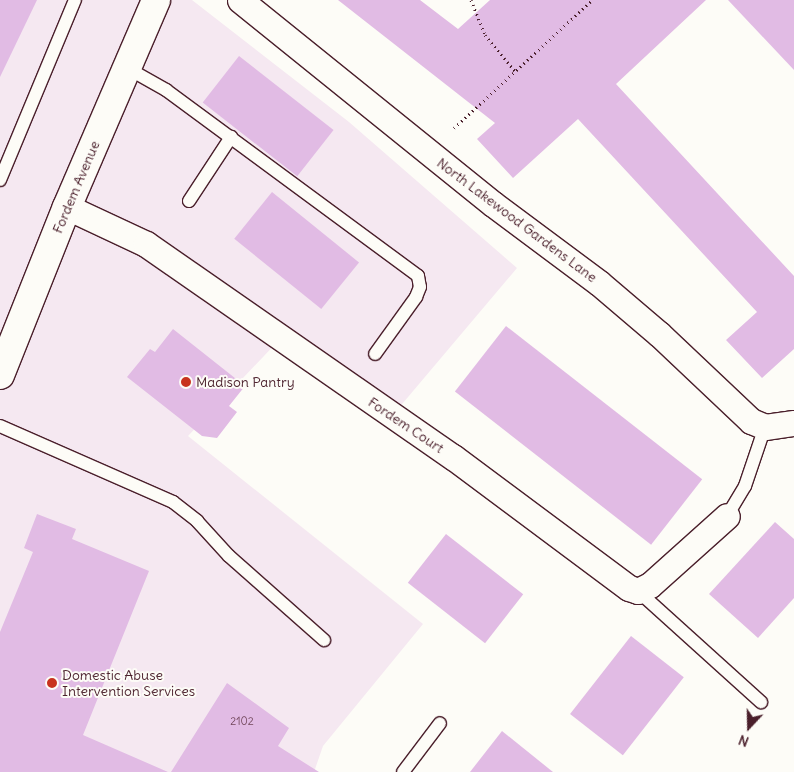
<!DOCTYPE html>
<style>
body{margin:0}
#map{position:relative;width:794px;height:772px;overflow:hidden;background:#fdfcf7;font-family:Delius,sans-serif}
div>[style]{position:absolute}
.built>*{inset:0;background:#f5e8f1}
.building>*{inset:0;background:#e1bbe4;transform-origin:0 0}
.path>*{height:3px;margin-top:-1.5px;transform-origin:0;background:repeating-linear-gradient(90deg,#4a1f2b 0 1px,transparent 0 5px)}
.roads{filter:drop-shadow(1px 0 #4a1f2b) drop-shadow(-1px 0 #4a1f2b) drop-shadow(0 1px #4a1f2b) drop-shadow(0 -1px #4a1f2b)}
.lane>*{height:12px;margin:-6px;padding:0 6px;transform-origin:6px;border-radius:6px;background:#fdfcf7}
.street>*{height:25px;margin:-12.5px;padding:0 12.5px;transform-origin:12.5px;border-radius:12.5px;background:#fdfcf7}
.secondary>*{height:28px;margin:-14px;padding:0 14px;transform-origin:14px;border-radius:14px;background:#fdfcf7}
.dots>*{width:14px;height:14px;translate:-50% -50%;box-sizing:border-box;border:2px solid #fdfcf7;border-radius:50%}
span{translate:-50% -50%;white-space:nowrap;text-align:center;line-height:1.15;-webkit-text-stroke:4px #fdfcf7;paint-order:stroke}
.number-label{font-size:11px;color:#704659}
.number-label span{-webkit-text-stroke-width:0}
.street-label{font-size:14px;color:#4a1f2b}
.poi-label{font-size:14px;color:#4a1f2b}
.left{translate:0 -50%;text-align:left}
.north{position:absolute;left:724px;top:702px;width:50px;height:50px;-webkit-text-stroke:4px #fdfcf7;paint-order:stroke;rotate:201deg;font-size:14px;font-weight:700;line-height:20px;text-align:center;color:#4a1f2b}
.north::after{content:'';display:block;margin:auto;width:18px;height:22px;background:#4a1f2b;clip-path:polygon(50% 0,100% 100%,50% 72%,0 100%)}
</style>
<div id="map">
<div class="built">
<div style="clip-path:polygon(0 0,192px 0,349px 122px,517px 268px,392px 416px,281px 338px,188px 436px,423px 624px,323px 746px,314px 772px,0 772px)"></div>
</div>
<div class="building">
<div style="clip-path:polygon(0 0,37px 0,0 77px)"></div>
<div style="clip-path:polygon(338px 0,420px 0,458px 29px,490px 0,706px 0,616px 84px,794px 276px,794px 349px,762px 378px,726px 340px,757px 312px,578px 119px,513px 178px,477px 139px,495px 123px)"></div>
<div style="clip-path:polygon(728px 0,794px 0,794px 70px)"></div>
<div style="left:239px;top:56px;width:120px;height:59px;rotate:38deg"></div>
<div style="left:272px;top:192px;width:112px;height:60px;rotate:39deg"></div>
<div style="left:506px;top:326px;width:249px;height:83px;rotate:38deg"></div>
<div style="clip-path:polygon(173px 329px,245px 386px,229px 406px,237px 412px,217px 438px,202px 436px,127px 377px,150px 349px,155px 352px)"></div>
<div style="clip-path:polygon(37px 514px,76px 529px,72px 539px,149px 571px,83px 735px,168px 772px,0 772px,0 632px,33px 552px,24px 548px)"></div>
<div style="clip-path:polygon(775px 522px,794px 539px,794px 598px,758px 638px,709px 594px)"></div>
<div style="left:446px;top:534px;width:98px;height:62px;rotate:38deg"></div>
<div style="left:631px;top:636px;width:67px;height:99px;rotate:38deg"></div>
<div style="clip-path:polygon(227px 683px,289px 728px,278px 746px,319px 772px,171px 772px)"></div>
<div style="clip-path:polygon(502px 731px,553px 772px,470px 772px)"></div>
</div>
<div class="path">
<div style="left:471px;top:0;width:38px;rotate:68deg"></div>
<div style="left:485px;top:35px;width:47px;rotate:50.2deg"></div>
<div style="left:454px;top:128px;width:188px;rotate:-42.8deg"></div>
</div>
<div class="roads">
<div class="lane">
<div style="left:127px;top:68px;width:45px;rotate:29.4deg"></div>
<div style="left:166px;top:90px;width:313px;rotate:36.4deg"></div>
<div style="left:418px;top:276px;width:11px;rotate:80deg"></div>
<div style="left:420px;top:287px;width:11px;rotate:112deg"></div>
<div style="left:416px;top:297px;width:70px;rotate:125.7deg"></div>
<div style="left:0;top:180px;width:195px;rotate:-67.4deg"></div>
<div style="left:189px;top:201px;width:77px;rotate:-56.7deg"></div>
<div style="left:0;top:426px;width:189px;rotate:23.7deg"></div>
<div style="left:173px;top:502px;width:31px;rotate:38deg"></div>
<div style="left:197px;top:521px;width:47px;rotate:47.6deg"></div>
<div style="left:229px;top:556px;width:127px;rotate:41.5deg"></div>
<div style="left:727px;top:516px;width:35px;rotate:-59deg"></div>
<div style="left:745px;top:486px;width:62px;rotate:-71.3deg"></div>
<div style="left:638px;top:591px;width:166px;rotate:42.1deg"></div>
<div style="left:403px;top:772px;width:61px;rotate:-52.9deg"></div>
</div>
<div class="street">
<div style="left:240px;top:0;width:325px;rotate:38.9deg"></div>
<div style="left:493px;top:204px;width:132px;rotate:36.7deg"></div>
<div style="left:599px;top:283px;width:79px;rotate:40.4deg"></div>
<div style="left:659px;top:334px;width:127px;rotate:43.4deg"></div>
<div style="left:751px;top:421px;width:15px;rotate:23deg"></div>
<div style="left:765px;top:427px;width:29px;rotate:-8deg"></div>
<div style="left:67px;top:207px;width:87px;rotate:25.1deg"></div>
<div style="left:146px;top:244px;width:374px;rotate:34.8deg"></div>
<div style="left:453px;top:457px;width:219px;rotate:36.7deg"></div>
<div style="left:629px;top:588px;width:9px;rotate:18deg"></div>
<div style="left:638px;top:591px;width:13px;rotate:-27deg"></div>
<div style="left:650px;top:585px;width:103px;rotate:-41.9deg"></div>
</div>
<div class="secondary">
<div style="left:0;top:375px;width:181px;rotate:-68.3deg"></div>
<div style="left:67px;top:207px;width:225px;rotate:-66.7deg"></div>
</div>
</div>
<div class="dots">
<div style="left:186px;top:382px;background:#c8321e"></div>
<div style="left:52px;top:683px;background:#c8321e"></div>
</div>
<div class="number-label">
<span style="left:242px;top:721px">2102</span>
</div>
<div class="street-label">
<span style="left:76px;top:187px;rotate:-67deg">Fordem Avenue</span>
<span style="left:517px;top:220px;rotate:37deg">North Lakewood Gardens Lane</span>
<span style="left:406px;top:425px;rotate:34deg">Fordem Court</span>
</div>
<div class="poi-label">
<span class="left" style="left:196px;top:382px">Madison Pantry</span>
<span class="left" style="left:62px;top:683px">Domestic Abuse<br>Intervention Services</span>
</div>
<div class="north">N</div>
</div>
